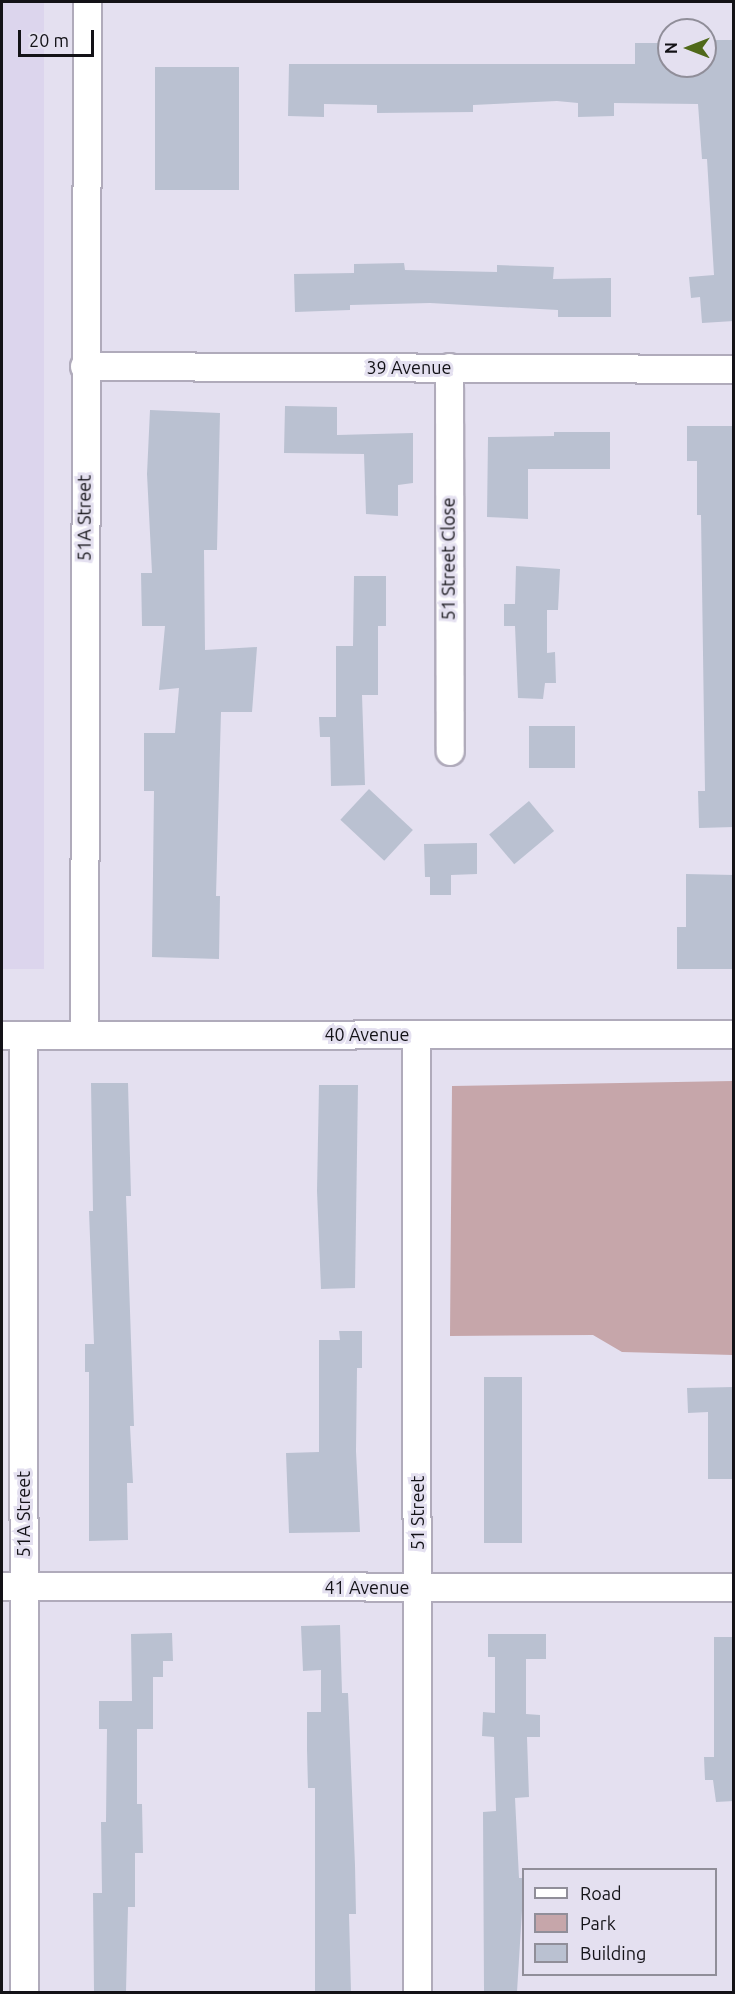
<!DOCTYPE html>
<style>
body{margin:0}
#map{position:relative;width:735px;height:1994px;overflow:hidden;background:#e4e0f0;font-family:Ubuntu,sans-serif}
div>[style]{position:absolute}
.built>*{inset:0;background:#dcd5ed;transform-origin:0 0}
.green>*{inset:0;background:#c6a6aa}
.building>*{inset:0;background:#bac1d1;transform-origin:0 0}
.roads{filter:drop-shadow(2px 0 #b0abbb) drop-shadow(-2px 0 #b0abbb) drop-shadow(0 2px #b0abbb) drop-shadow(0 -2px #b0abbb)}
.minor>*{height:27px;margin:-13.5px;padding:0 13.5px;transform-origin:13.5px;border-radius:13.5px;background:#fff}
span{translate:-50% -50%;white-space:nowrap;text-align:center;line-height:1.15;-webkit-text-stroke:6px #e4e0f0;paint-order:stroke}
.street-label{font-size:18px;color:#131217}
.frame{position:absolute;inset:0;border:3px solid #131217;pointer-events:none}
.legend{position:absolute;left:522px;top:1868px;width:195px;height:108px;box-sizing:border-box;background:#e4e0f0;border:2px solid #908e99;margin:0;padding:8px 10px;list-style:none;font-size:18px;color:#131217}
.legend li{display:flex;align-items:center;gap:12px;height:30px}
.legend b{width:30px;border:2px solid #908e99}
.north{position:absolute;left:657px;top:18px;width:60px;height:60px;box-sizing:border-box;background:#e4e0f0;border:2px solid #908e99;border-radius:50%;rotate:270deg;font-size:16px;font-weight:700;line-height:24px;text-align:center;color:#131217}
.north::after{content:'';display:block;margin:auto;width:21px;height:27px;background:#50691a;clip-path:polygon(50% 0,100% 100%,50% 72%,0 100%)}
.scale{position:absolute;left:18px;top:30px;width:76px;height:27px;box-sizing:border-box;border:3px solid #131217;border-top:0;padding-left:8px;font-size:18px;line-height:21px;white-space:nowrap;color:#131217;-webkit-text-stroke:4px #e4e0f0;paint-order:stroke}
</style>
<div id="map">
<div class="built">
<div style="left:2px;top:2px;width:42px;height:967px"></div>
</div>
<div class="green">
<div style="clip-path:polygon(733px 1081px,733px 1355px,622px 1352px,593px 1335px,450px 1336px,452px 1086px)"></div>
</div>
<div class="building">
<div style="clip-path:polygon(706px 40px,734px 40px,734px 321px,702px 323px,700px 297px,691px 298px,689px 277px,714px 275px,707px 159px,702px 159px,698px 104px,614px 103px,614px 116px,578px 117px,578px 103px,557px 101px,473px 105px,473px 112px,377px 113px,377px 105px,324px 104px,324px 117px,288px 116px,289px 64px,635px 64px,635px 43px,669px 43px,669px 66px,705px 66px)"></div>
<div style="left:155px;top:67px;width:84px;height:123px"></div>
<div style="clip-path:polygon(404px 263px,405px 270px,497px 272px,497px 265px,554px 267px,553px 279px,611px 278px,611px 317px,558px 317px,558px 310px,430px 303px,350px 305px,350px 310px,295px 312px,294px 274px,354px 273px,354px 264px)"></div>
<div style="clip-path:polygon(285px 406px,337px 407px,337px 435px,413px 433px,413px 483px,398px 485px,398px 516px,366px 514px,364px 454px,284px 453px)"></div>
<div style="clip-path:polygon(150px 410px,220px 413px,217px 550px,204px 550px,205px 650px,257px 647px,252px 712px,221px 712px,216px 896px,220px 896px,219px 959px,152px 957px,154px 791px,144px 791px,144px 733px,175px 733px,179px 688px,159px 690px,165px 626px,142px 626px,141px 573px,152px 573px,147px 474px)"></div>
<div style="clip-path:polygon(687px 426px,734px 426px,734px 827px,699px 828px,698px 791px,705px 791px,701px 515px,697px 515px,697px 461px,687px 461px)"></div>
<div style="clip-path:polygon(554px 432px,610px 432px,610px 469px,528px 469px,528px 519px,487px 517px,488px 437px,554px 436px)"></div>
<div style="clip-path:polygon(516px 566px,560px 569px,558px 610px,547px 610px,547px 653px,555px 652px,556px 683px,545px 683px,543px 699px,518px 698px,515px 626px,504px 626px,504px 604px,515px 604px)"></div>
<div style="clip-path:polygon(354px 576px,386px 576px,386px 626px,378px 626px,378px 695px,362px 695px,365px 785px,331px 786px,330px 737px,320px 737px,319px 717px,336px 717px,336px 646px,353px 646px)"></div>
<div style="left:575px;top:726px;width:42px;height:46px;rotate:90deg"></div>
<div style="left:369px;top:789px;width:60px;height:42px;rotate:43deg"></div>
<div style="left:529px;top:801px;width:39px;height:52px;rotate:50deg"></div>
<div style="clip-path:polygon(477px 843px,477px 874px,451px 875px,451px 895px,430px 895px,430px 877px,425px 877px,424px 844px)"></div>
<div style="clip-path:polygon(686px 874px,734px 875px,734px 969px,677px 969px,677px 927px,686px 927px)"></div>
<div style="clip-path:polygon(91px 1083px,128px 1083px,131px 1196px,126px 1196px,134px 1426px,130px 1426px,133px 1483px,127px 1483px,128px 1540px,89px 1541px,89px 1372px,85px 1372px,85px 1344px,94px 1344px,89px 1211px,93px 1211px)"></div>
<div style="clip-path:polygon(319px 1085px,358px 1085px,355px 1288px,321px 1289px,317px 1191px)"></div>
<div style="clip-path:polygon(339px 1331px,362px 1331px,362px 1368px,357px 1368px,356px 1451px,360px 1532px,289px 1533px,286px 1453px,319px 1452px,319px 1340px,340px 1340px)"></div>
<div style="left:522px;top:1377px;width:166px;height:38px;rotate:90deg"></div>
<div style="clip-path:polygon(734px 1387px,734px 1479px,708px 1479px,708px 1412px,688px 1413px,687px 1388px)"></div>
<div style="clip-path:polygon(340px 1625px,342px 1693px,348px 1693px,355px 1865px,356px 1914px,349px 1914px,351px 1992px,315px 1992px,315px 1788px,308px 1788px,307px 1750px,307px 1712px,321px 1712px,321px 1670px,303px 1671px,301px 1626px)"></div>
<div style="clip-path:polygon(172px 1633px,173px 1661px,163px 1661px,163px 1677px,153px 1677px,153px 1729px,137px 1729px,137px 1804px,142px 1804px,143px 1853px,135px 1853px,135px 1907px,128px 1907px,126px 1992px,94px 1992px,93px 1893px,102px 1893px,101px 1822px,106px 1822px,107px 1729px,99px 1729px,99px 1701px,132px 1701px,131px 1634px)"></div>
<div style="clip-path:polygon(488px 1634px,546px 1634px,546px 1659px,526px 1659px,526px 1714px,540px 1715px,540px 1737px,527px 1737px,529px 1797px,515px 1798px,519px 1878px,524px 1878px,517px 1992px,484px 1992px,483px 1812px,496px 1811px,494px 1737px,482px 1736px,483px 1712px,495px 1713px,495px 1657px,488px 1657px)"></div>
<div style="clip-path:polygon(714px 1637px,734px 1637px,734px 1801px,716px 1802px,713px 1780px,705px 1780px,704px 1757px,714px 1757px)"></div>
</div>
<div class="roads">
<div class="minor">
<div style="left:84px;top:366px;width:650px;rotate:0.26deg"></div>
<div style="left:449px;top:367px;width:384px;rotate:89.9deg"></div>
<div style="left:416px;top:1034px;width:958px;rotate:89.94deg"></div>
<div style="left:2px;top:1035px;width:732px;rotate:-0.08deg"></div>
<div style="left:23px;top:1035px;width:957px;rotate:89.94deg"></div>
<div style="left:84px;top:1035px;width:1033px;rotate:-89.83deg"></div>
<div style="left:2px;top:1586px;width:732px;rotate:0.08deg"></div>
</div>
</div>
<div class="street-label">
<span style="left:409px;top:367px">39 Avenue</span>
<span style="left:84px;top:518px;rotate:-90deg">51A Street</span>
<span style="left:448px;top:559px;rotate:-90deg">51 Street Close</span>
<span style="left:367px;top:1034px">40 Avenue</span>
<span style="left:417px;top:1513px;rotate:-90deg">51 Street</span>
<span style="left:23px;top:1514px;rotate:-90deg">51A Street</span>
<span style="left:367px;top:1587px">41 Avenue</span>
</div>
<div class="frame"></div>
<ul class="legend">
<li><b style="height:8px;background:#fff"></b>Road</li>
<li><b style="height:16px;background:#c6a6aa"></b>Park</li>
<li><b style="height:16px;background:#bac1d1"></b>Building</li>
</ul>
<div class="north">N</div>
<div class="scale">20 m</div>
</div>
